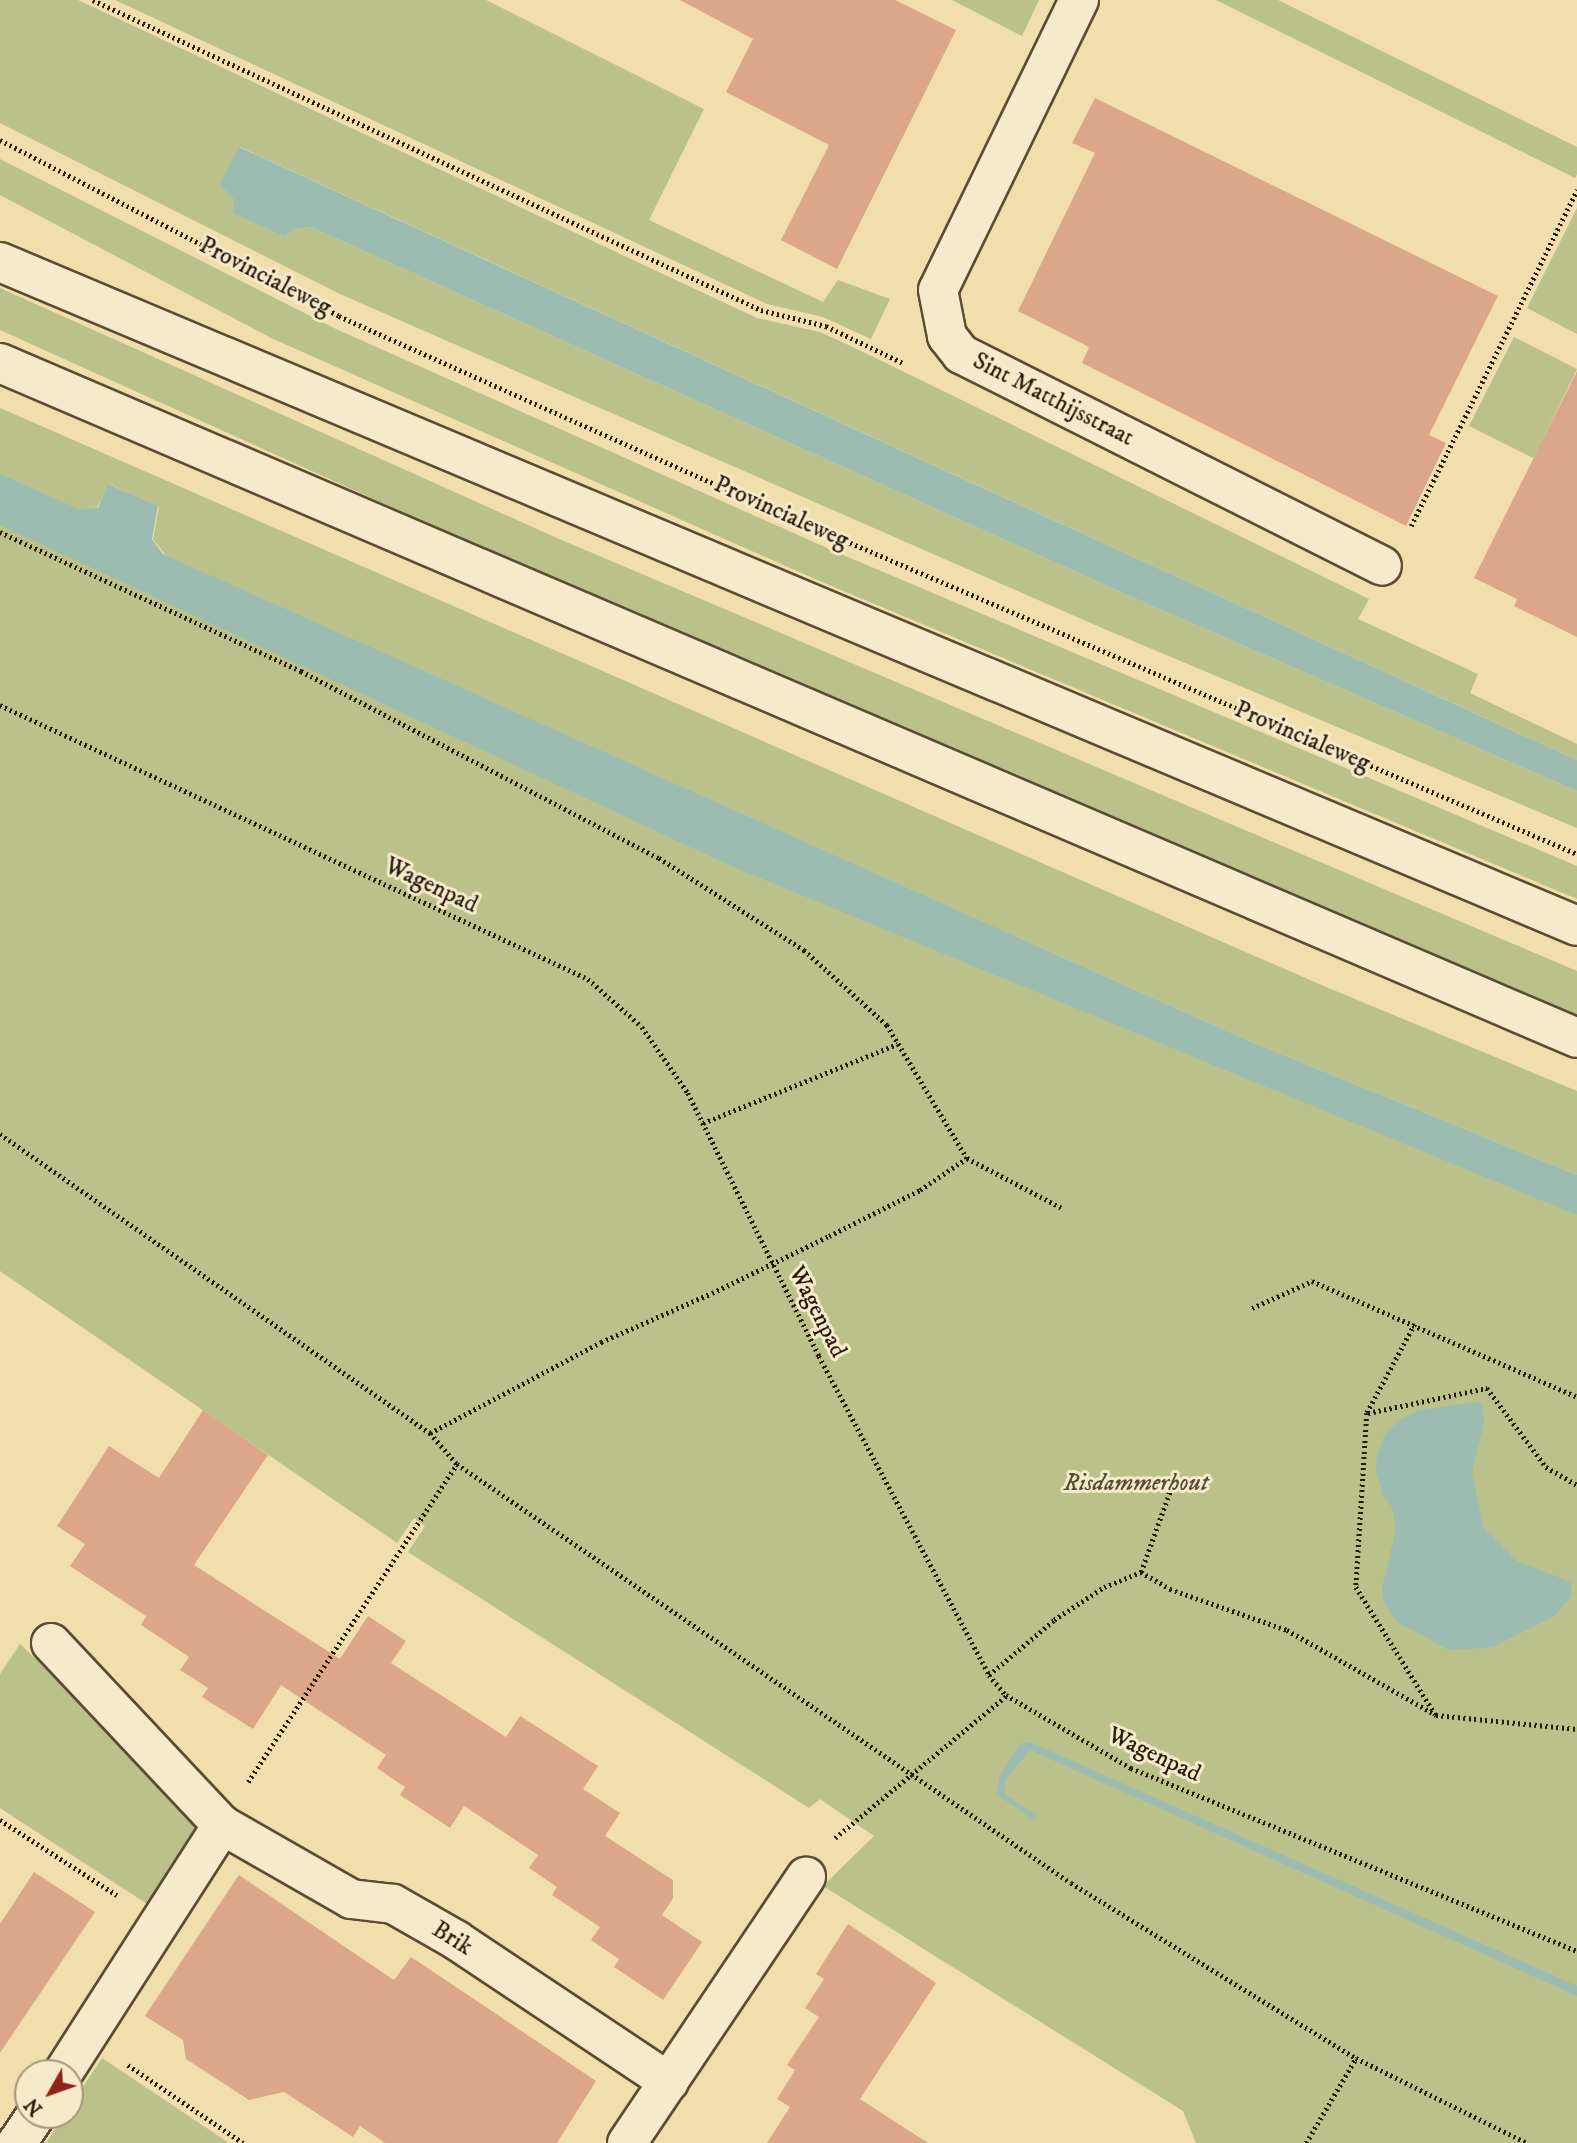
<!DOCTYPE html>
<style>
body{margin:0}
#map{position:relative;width:1577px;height:2143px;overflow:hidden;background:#f1dead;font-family:"IM FELL DW Pica",serif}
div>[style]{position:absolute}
.green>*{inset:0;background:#bac18a}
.water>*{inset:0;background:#9cbbb1}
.building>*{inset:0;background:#dca68a}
.path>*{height:4.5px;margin-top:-2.25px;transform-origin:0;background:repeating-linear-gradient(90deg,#291b0a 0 2px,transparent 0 5.5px)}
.roads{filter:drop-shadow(2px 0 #5b4c33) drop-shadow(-2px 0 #5b4c33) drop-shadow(0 2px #5b4c33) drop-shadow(0 -2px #5b4c33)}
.minor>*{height:38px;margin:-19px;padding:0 19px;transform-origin:19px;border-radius:19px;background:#f6eaca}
.secondary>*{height:38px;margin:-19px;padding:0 19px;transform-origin:19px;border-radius:19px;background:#f6eaca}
.path-bridge>*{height:4.5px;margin-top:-2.25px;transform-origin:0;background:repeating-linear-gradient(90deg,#291b0a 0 2px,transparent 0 5.5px)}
span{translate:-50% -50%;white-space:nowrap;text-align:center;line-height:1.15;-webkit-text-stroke:6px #f6eaca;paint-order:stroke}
.street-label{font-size:24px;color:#291b0a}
.park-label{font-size:24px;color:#544d30;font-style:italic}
.north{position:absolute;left:14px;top:2059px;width:70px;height:70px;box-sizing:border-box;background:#f6eaca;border:2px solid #a4977d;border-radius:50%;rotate:230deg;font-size:19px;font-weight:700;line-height:28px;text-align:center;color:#291b0a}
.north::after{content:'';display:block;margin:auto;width:24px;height:32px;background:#8f2418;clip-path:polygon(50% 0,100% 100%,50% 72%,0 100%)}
</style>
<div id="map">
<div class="green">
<div style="clip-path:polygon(0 0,78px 0,757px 318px,820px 332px,857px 349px,1369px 599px,1358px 619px,1478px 674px,1470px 693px,1577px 744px,1577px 760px,240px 147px,221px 184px,234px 200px,234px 213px,285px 237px,292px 229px,311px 227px,1125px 594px,1577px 791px,1577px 828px,1102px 628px,340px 294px,0 123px)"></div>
<div style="clip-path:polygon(115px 0,486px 0,704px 109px,649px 220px,823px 302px,838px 280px,890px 299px,871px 339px,823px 317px,767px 304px)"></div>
<div style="clip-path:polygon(952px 0,1039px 0,1022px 36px)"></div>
<div style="clip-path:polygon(1216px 0,1278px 0,1577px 147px,1577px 174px,1575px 178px)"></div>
<div style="clip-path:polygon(0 159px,336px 329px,836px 552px,1577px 866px,1577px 899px,815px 579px,271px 338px,0 195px)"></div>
<div style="clip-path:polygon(1577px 208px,1577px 334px,1527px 308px)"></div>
<div style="clip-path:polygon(0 288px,557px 538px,1577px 971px,1577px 1017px,504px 558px,0 330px)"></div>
<div style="clip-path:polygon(1514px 337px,1577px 369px,1544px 437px,1577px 480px,1469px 426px)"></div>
<div style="clip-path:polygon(0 408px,1326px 987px,1577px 1091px,1577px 1175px,1247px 1040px,166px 556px,153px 539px,159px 507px,109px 484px,96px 510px,80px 510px,0 475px)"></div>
<div style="clip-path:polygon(0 501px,1577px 1195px,1577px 2143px,1196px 2143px,1183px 2111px,823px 1886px,874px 1836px,820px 1799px,809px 1808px,408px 1552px,425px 1526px,414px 1518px,397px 1543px,0 1271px)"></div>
<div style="clip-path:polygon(20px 1644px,108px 1728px,196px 1826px,191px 1844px,150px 1906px,0 1808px,0 1674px)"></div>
<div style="clip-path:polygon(102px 2058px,229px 2143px,46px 2143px,64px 2115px,70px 2115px,70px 2106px)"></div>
</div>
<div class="water">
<div style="clip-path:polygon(239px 147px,1577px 760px,1577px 791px,1125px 594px,311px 227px,293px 229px,285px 237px,233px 213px,234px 200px,220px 184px)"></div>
<div style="clip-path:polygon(0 474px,81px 510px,98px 508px,108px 484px,158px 506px,152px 539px,163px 554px,1247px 1040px,1577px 1175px,1577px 1215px,731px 866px,0 525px)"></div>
<div style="clip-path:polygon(1478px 1402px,1483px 1405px,1484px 1423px,1472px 1472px,1483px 1527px,1517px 1561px,1571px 1582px,1572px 1596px,1554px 1616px,1493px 1647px,1449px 1650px,1397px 1622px,1384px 1603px,1382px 1588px,1396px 1529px,1392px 1507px,1383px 1496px,1376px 1471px,1377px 1456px,1385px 1434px,1401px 1419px,1419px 1410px)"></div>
<div style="clip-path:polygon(1030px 1742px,1577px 1986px,1577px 1996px,1030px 1750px,1006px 1779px,1004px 1794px,1036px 1815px,1034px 1820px,996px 1794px,1000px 1775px,1020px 1744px)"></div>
</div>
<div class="building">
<div style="clip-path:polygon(680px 0,895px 0,956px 30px,837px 269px,781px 240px,829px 145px,726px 92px,753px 39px)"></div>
<div style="clip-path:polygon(1095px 98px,1498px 296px,1429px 435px,1446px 443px,1406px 526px,1082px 363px,1089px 347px,1018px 311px,1095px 153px,1072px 143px)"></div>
<div style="clip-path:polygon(1577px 371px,1577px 637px,1514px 606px,1517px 599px,1474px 578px)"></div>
<div style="clip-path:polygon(203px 1410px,268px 1455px,194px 1565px,340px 1659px,368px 1616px,406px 1641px,391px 1663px,506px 1737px,520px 1716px,598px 1766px,583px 1789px,620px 1813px,605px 1836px,673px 1880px,673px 1898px,662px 1915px,702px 1942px,663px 2000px,614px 1967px,619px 1959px,591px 1940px,600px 1927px,552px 1895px,557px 1887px,529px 1868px,538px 1855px,464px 1806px,450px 1828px,400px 1795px,405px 1787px,377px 1768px,386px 1755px,281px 1685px,253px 1729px,202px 1697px,208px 1688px,180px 1670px,189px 1657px,141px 1625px,146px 1616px,70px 1566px,85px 1544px,57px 1526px,109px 1446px,159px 1478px)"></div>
<div style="clip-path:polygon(34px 1872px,95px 1912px,0 2053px,0 1924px)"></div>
<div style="clip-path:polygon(239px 1875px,394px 1980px,411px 1957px,596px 2081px,557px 2143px,385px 2143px,360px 2126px,353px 2137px,284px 2092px,249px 2100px,186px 2059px,183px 2040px,145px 2016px)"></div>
<div style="clip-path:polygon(848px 1924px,936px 1983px,860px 2099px,928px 2143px,767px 2143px,790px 2107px,777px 2099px,795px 2070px,787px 2065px,819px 2017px,805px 2008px,824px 1979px,816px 1974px)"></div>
</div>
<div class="path">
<div style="left:93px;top:0;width:736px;rotate:24.89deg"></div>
<div style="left:761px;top:310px;width:67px;rotate:13.8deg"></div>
<div style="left:826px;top:326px;width:85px;rotate:25.7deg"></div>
<div style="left:0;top:140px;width:382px;rotate:27.4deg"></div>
<div style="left:339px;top:316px;width:433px;rotate:24.1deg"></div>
<div style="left:734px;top:493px;width:917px;rotate:23.18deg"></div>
<div style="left:1411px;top:526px;width:375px;rotate:-63.7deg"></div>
<div style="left:0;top:532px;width:332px;rotate:24.8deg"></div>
<div style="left:301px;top:671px;width:404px;rotate:27.6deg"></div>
<div style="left:659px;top:858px;width:172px;rotate:32.4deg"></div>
<div style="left:804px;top:950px;width:112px;rotate:42.1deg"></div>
<div style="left:887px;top:1025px;width:155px;rotate:59deg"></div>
<div style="left:0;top:705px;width:649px;rotate:24.98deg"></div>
<div style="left:588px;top:979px;width:72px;rotate:41.6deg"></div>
<div style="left:642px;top:1027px;width:80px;rotate:55.1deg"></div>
<div style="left:688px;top:1093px;width:294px;rotate:63.5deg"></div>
<div style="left:819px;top:1356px;width:361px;rotate:61.9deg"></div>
<div style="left:989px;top:1675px;width:26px;rotate:50deg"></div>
<div style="left:1006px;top:1695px;width:145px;rotate:30.3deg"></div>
<div style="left:1131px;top:1768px;width:482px;rotate:22.3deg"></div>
<div style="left:703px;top:1123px;width:210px;rotate:-22.1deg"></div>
<div style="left:0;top:1134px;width:524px;rotate:34.81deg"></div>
<div style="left:430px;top:1433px;width:41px;rotate:48.9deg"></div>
<div style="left:457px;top:1464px;width:743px;rotate:34.31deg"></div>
<div style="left:1071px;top:1883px;width:334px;rotate:31.6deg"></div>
<div style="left:1356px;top:2058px;width:191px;rotate:26.4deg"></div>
<div style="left:829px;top:1236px;width:102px;rotate:-26.8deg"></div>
<div style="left:920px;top:1190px;width:57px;rotate:-34.2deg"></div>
<div style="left:967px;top:1158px;width:107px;rotate:27.8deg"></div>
<div style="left:1252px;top:1308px;width:66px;rotate:-24.2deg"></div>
<div style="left:1312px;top:1281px;width:289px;rotate:23.6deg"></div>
<div style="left:1415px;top:1324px;width:101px;rotate:118.3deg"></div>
<div style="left:1367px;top:1413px;width:174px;rotate:93.6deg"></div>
<div style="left:1356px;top:1587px;width:150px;rotate:58.1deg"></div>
<div style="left:1368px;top:1413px;width:122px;rotate:-11.9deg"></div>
<div style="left:1487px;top:1388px;width:99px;rotate:53.2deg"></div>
<div style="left:1546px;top:1467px;width:36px;rotate:30deg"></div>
<div style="left:430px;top:1433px;width:194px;rotate:-28deg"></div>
<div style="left:601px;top:1342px;width:121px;rotate:-23.8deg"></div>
<div style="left:1141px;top:1572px;width:34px;rotate:30deg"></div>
<div style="left:1170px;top:1589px;width:124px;rotate:19.3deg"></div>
<div style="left:1287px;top:1630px;width:172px;rotate:29.7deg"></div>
<div style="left:1436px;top:1715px;width:142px;rotate:5.7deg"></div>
<div style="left:989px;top:1675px;width:85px;rotate:-40.2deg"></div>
<div style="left:1054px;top:1620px;width:60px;rotate:-33.4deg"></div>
<div style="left:1104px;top:1587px;width:40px;rotate:-22deg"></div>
<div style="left:1141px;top:1572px;width:89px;rotate:-70.3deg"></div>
<div style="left:248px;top:1782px;width:381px;rotate:-56.7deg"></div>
<div style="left:0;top:1820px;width:139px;rotate:32.7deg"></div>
<div style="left:835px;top:1838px;width:222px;rotate:-39.7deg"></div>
<div style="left:128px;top:2065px;width:139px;rotate:34.1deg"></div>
<div style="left:1306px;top:2143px;width:99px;rotate:-59.5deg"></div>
</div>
<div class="roads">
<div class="minor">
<div style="left:1079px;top:0;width:322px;rotate:115.9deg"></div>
<div style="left:938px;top:290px;width:47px;rotate:78.9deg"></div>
<div style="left:947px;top:336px;width:23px;rotate:52deg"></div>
<div style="left:961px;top:354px;width:471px;rotate:26.7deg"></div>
<div style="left:51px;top:1643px;width:250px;rotate:46.8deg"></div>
<div style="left:63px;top:2073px;width:295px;rotate:-57.3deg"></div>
<div style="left:222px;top:1825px;width:149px;rotate:29.8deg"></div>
<div style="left:351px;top:1899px;width:42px;rotate:6.8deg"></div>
<div style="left:393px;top:1904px;width:73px;rotate:29.7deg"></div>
<div style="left:456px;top:1940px;width:256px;rotate:33.7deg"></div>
<div style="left:17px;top:2143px;width:34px;rotate:-56deg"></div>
<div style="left:627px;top:2143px;width:321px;rotate:-56.1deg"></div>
</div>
<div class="secondary">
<div style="left:0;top:262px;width:1711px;rotate:22.83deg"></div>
<div style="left:0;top:363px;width:1715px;rotate:23.17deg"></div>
</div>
</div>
<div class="path-bridge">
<div style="left:712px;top:1293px;width:130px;rotate:-26deg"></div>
</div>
<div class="street-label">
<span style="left:265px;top:277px;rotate:27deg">Provincialeweg</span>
<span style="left:1053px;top:400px;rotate:27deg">Sint Matthijsstraat</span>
<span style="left:781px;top:513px;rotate:24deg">Provincialeweg</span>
<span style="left:1302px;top:737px;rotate:23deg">Provincialeweg</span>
<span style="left:431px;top:886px;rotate:25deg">Wagenpad</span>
<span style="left:817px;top:1312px;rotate:63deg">Wagenpad</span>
<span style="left:1154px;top:1755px;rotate:25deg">Wagenpad</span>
<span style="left:452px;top:1939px;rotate:32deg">Brik</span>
</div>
<div class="park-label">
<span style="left:1136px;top:1484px">Risdammerhout</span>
</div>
<div class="north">N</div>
</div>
